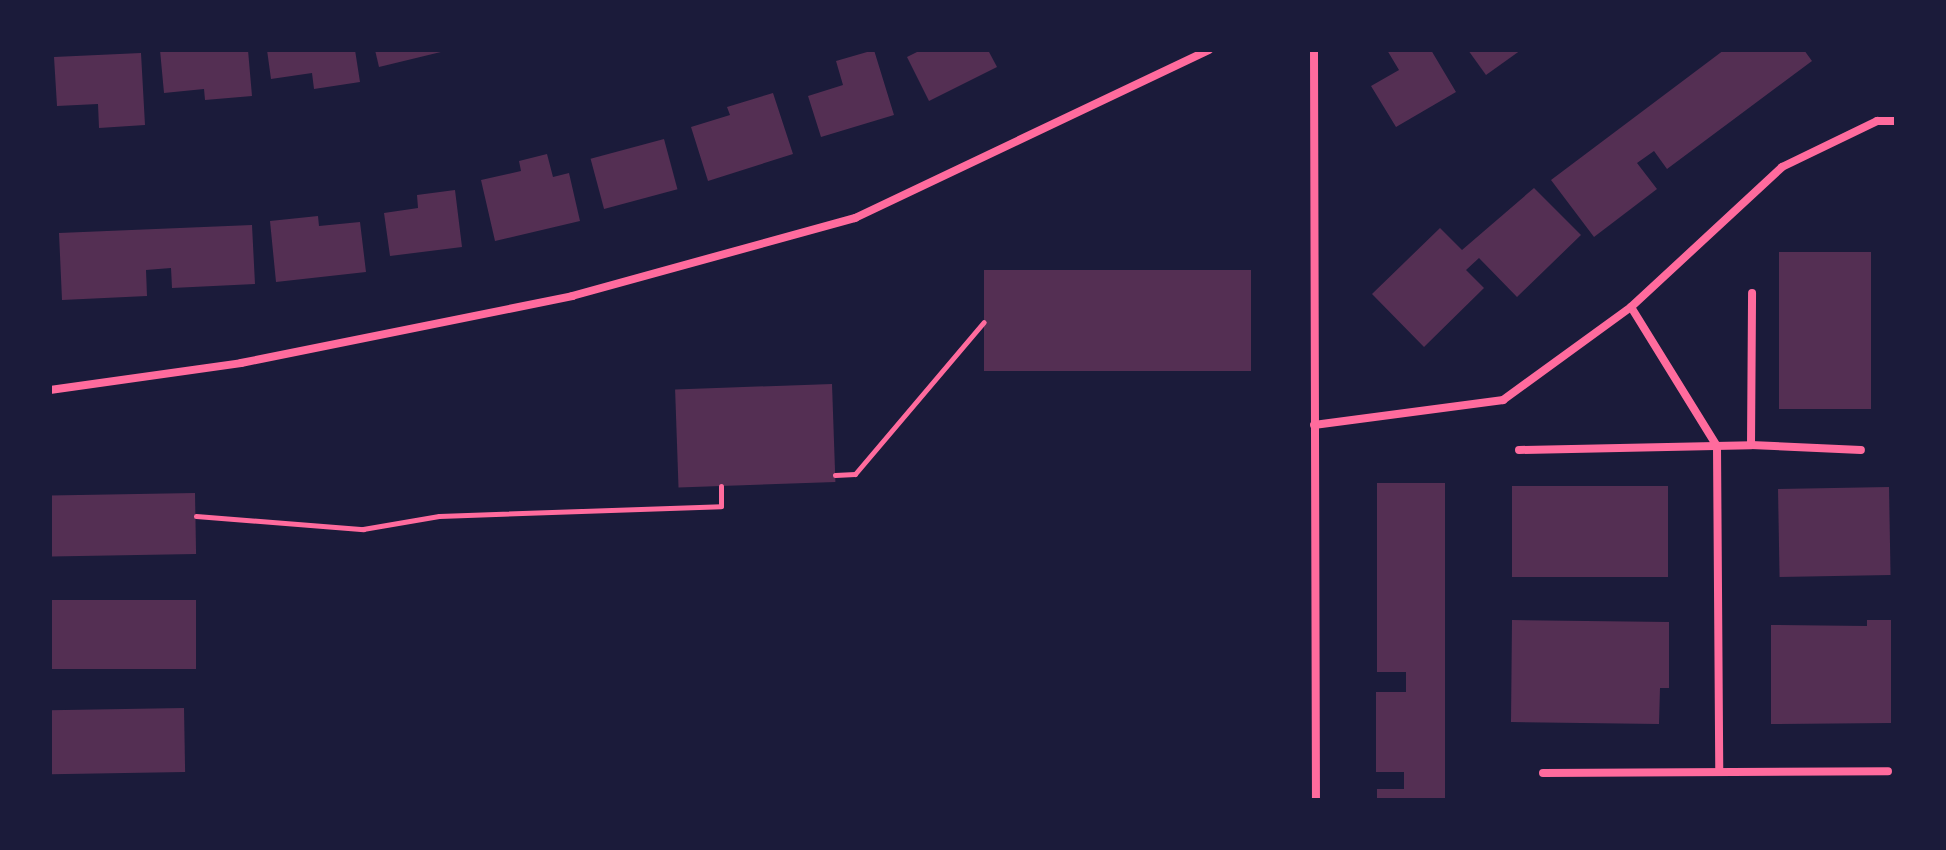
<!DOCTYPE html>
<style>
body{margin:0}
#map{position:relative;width:1946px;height:850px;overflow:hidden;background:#1b1b3a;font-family:"IBM Plex Sans",sans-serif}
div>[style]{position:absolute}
.building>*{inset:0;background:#542f53;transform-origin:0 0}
.path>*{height:5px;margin:-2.5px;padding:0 2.5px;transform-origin:2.5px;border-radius:2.5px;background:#ff6b9d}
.minor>*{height:8px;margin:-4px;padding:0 4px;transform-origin:4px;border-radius:4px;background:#ff6b9d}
span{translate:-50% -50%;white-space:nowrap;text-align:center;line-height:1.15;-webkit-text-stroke:6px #1b1b3a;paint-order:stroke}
.frame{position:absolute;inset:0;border:52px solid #1b1b3a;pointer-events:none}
</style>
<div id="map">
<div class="building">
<div style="clip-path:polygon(160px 50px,248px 50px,252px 96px,205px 100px,204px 89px,164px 93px)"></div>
<div style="clip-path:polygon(267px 50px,355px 50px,360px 82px,314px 89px,312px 73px,271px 79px)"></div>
<div style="clip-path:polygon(375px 50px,445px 50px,445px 51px,379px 67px)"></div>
<div style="clip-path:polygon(874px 50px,894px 115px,821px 137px,808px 96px,843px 85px,836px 61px)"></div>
<div style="clip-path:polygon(921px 50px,988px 50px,997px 67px,929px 101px,907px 57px)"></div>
<div style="clip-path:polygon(1387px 50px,1431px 50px,1456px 92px,1396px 127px,1371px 86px,1399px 70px)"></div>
<div style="clip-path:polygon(1468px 50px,1521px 50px,1486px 75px)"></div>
<div style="clip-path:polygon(1724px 50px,1804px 50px,1812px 61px,1667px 169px,1654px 151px,1637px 163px,1657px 189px,1594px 237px,1551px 180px)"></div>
<div style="clip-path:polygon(141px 53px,145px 125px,99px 128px,98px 104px,57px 106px,54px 57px)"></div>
<div style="clip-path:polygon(773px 93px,793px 154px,708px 181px,691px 127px,730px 115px,727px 107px)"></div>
<div style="left:664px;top:139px;width:52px;height:76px;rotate:75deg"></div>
<div style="clip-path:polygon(547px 154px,553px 177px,569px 173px,580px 221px,495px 241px,481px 180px,521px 171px,519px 161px)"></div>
<div style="clip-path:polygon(1534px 188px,1581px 235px,1517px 297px,1479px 258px,1466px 270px,1484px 288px,1424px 347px,1372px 294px,1440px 228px,1462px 250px)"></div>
<div style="clip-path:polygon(455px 190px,462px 247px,390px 256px,384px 213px,418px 208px,417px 195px)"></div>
<div style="clip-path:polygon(318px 216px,319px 226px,360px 222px,366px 272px,276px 282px,270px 221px)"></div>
<div style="clip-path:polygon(252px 225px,255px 284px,172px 288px,171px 268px,146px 270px,147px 296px,62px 300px,59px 233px)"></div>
<div style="left:1871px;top:252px;width:157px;height:92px;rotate:90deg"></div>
<div style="left:984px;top:270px;width:267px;height:101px"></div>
<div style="left:832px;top:384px;width:98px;height:157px;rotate:88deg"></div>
<div style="clip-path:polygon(1377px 483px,1445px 483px,1445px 800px,1377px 800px,1377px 789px,1404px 789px,1404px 772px,1376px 772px,1376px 692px,1406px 692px,1406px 672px,1377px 672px)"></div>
<div style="left:1512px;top:486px;width:156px;height:91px"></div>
<div style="left:1889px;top:487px;width:88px;height:111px;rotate:89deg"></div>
<div style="left:195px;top:493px;width:61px;height:145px;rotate:89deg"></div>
<div style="left:50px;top:600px;width:146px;height:69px"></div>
<div style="clip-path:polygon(1512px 620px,1669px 622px,1669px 688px,1660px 688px,1659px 724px,1511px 722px)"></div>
<div style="clip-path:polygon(1867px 620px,1891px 620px,1891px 723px,1771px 724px,1771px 625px,1867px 626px)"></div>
<div style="left:184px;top:708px;width:64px;height:134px;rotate:89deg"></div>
</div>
<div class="path">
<div style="left:835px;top:475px;width:20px;rotate:-3deg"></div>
<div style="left:855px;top:474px;width:199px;rotate:-49.7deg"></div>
<div style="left:196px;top:516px;width:168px;rotate:4.5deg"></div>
<div style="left:363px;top:529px;width:77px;rotate:-9.7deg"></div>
<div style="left:439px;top:516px;width:282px;rotate:-2deg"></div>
<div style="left:721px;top:506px;width:20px;rotate:-90deg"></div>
</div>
<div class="minor">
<div style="left:1314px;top:50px;width:750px;rotate:89.85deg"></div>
<div style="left:1631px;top:307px;width:163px;rotate:58.3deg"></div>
<div style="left:1717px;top:446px;width:326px;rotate:89.6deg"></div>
<div style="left:50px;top:390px;width:193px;rotate:-8deg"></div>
<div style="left:241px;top:363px;width:338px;rotate:-11.4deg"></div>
<div style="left:572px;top:296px;width:294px;rotate:-15.4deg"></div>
<div style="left:855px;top:218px;width:392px;rotate:-25.4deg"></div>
<div style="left:1314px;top:425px;width:191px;rotate:-7.5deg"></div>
<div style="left:1503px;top:400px;width:158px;rotate:-36deg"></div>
<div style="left:1631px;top:307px;width:206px;rotate:-42.8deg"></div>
<div style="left:1782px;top:167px;width:106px;rotate:-25.8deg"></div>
<div style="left:1877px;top:121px;width:19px"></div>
<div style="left:1751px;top:445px;width:152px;rotate:-89.6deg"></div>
<div style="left:1519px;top:450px;width:232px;rotate:-1.2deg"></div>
<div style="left:1751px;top:445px;width:110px;rotate:2.6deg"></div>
<div style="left:1543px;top:773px;width:345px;rotate:-0.3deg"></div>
</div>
<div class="frame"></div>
</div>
